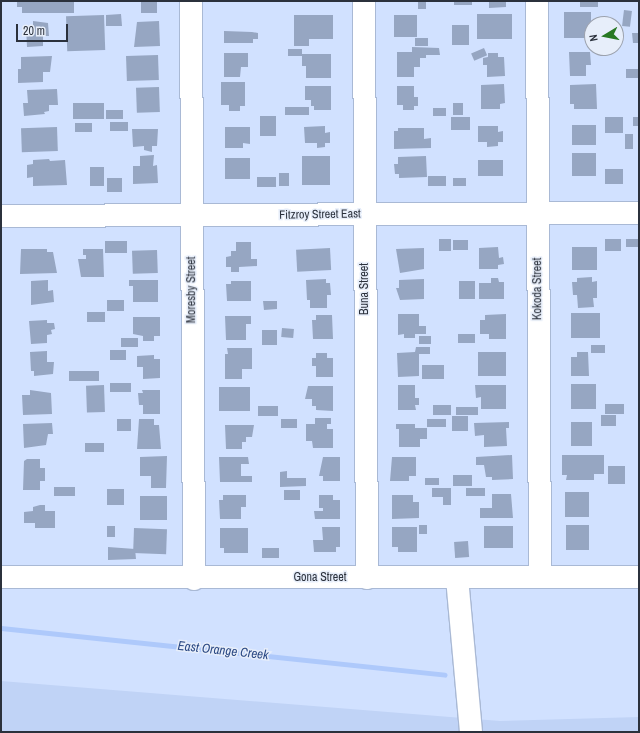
<!DOCTYPE html>
<style>
body{margin:0}
#map{position:relative;width:640px;height:733px;overflow:hidden;background:#d1e1ff;font-family:"Archivo Narrow",sans-serif}
div>[style]{position:absolute}
.built>*{inset:0;background:#c0d3f6}
.stream>*{height:5px;margin:-2.5px;padding:0 2.5px;transform-origin:2.5px;border-radius:2.5px;background:#aec9fb}
.building>*{inset:0;background:#96a6c2;transform-origin:0 0}
.roads{filter:drop-shadow(1px 0 #a9b9d5) drop-shadow(-1px 0 #a9b9d5) drop-shadow(0 1px #a9b9d5) drop-shadow(0 -1px #a9b9d5)}
.minor>*{height:22px;margin:-11px;padding:0 11px;transform-origin:11px;border-radius:11px;background:#fff}
span{translate:-50% -50%;white-space:nowrap;text-align:center;line-height:1.15;-webkit-text-stroke:3px #e7eefa;paint-order:stroke}
.street-label{font-size:12px;color:#2b313c}
.water-label{font-size:13px;color:#2b4984;font-style:italic}
.frame{position:absolute;inset:0;border:2px solid #2b313c;pointer-events:none}
.north{position:absolute;left:584px;top:16px;width:40px;height:40px;box-sizing:border-box;background:#e7eefa;border:1px solid #9ca2ae;border-radius:50%;rotate:260deg;font-size:11px;font-weight:700;line-height:16px;text-align:center;color:#2b313c}
.north::after{content:'';display:block;margin:auto;width:14px;height:18px;background:#287923;clip-path:polygon(50% 0,100% 100%,50% 72%,0 100%)}
.scale{position:absolute;left:16px;top:24px;width:52px;height:18px;box-sizing:border-box;border:2px solid #2b313c;border-top:0;padding-left:5px;font-size:12px;line-height:14px;white-space:nowrap;color:#2b313c;-webkit-text-stroke:3px #e7eefa;paint-order:stroke}
</style>
<div id="map">
<div class="built">
<div style="clip-path:polygon(1px 681px,500px 721px,639px 717px,639px 732px,1px 732px)"></div>
</div>
<div class="stream">
<div style="left:1px;top:628px;width:446px;rotate:6deg"></div>
</div>
<div class="building">
<div style="clip-path:polygon(17px 1px,74px 1px,74px 13px,22px 13px,22px 7px,17px 7px)"></div>
<div style="left:418px;top:1px;width:8px;height:8px"></div>
<div style="left:454px;top:1px;width:18px;height:4px"></div>
<div style="clip-path:polygon(489px 1px,506px 1px,506px 7px,489px 8px)"></div>
<div style="left:580px;top:1px;width:18px;height:6px"></div>
<div style="left:141px;top:2px;width:16px;height:11px"></div>
<div style="left:624px;top:10px;width:8px;height:16px;rotate:7deg"></div>
<div style="left:564px;top:12px;width:27px;height:26px"></div>
<div style="clip-path:polygon(121px 14px,122px 26px,106px 26px,106px 15px)"></div>
<div style="left:477px;top:14px;width:35px;height:25px"></div>
<div style="left:104px;top:15px;width:35px;height:38px;rotate:88deg"></div>
<div style="clip-path:polygon(294px 15px,333px 15px,333px 39px,309px 39px,309px 46px,294px 46px)"></div>
<div style="left:417px;top:15px;width:22px;height:23px;rotate:90deg"></div>
<div style="clip-path:polygon(33px 21px,48px 23px,49px 36px,43px 36px,43px 46px,27px 47px,26px 26px,33px 25px)"></div>
<div style="clip-path:polygon(159px 21px,160px 46px,134px 47px,137px 22px)"></div>
<div style="left:452px;top:25px;width:17px;height:20px"></div>
<div style="clip-path:polygon(224px 31px,252px 32px,258px 33px,258px 39px,253px 39px,253px 43px,224px 43px)"></div>
<div style="clip-path:polygon(632px 33px,639px 33px,639px 43px,633px 43px)"></div>
<div style="left:415px;top:38px;width:13px;height:8px"></div>
<div style="clip-path:polygon(412px 47px,439px 48px,440px 55px,426px 55px,426px 58px,420px 58px,420px 67px,414px 67px,414px 77px,397px 77px,397px 52px,412px 52px)"></div>
<div style="left:484px;top:48px;width:8px;height:14px;rotate:67deg"></div>
<div style="clip-path:polygon(288px 49px,302px 49px,302px 54px,331px 54px,331px 78px,306px 78px,306px 66px,302px 66px,302px 56px,288px 56px)"></div>
<div style="clip-path:polygon(569px 52px,590px 52px,591px 65px,586px 65px,586px 76px,570px 76px)"></div>
<div style="clip-path:polygon(224px 53px,248px 53px,248px 67px,241px 67px,240px 77px,224px 77px)"></div>
<div style="clip-path:polygon(488px 53px,498px 53px,498px 57px,504px 57px,505px 76px,487px 77px,487px 65px,483px 65px,483px 58px,488px 57px)"></div>
<div style="left:158px;top:55px;width:25px;height:32px;rotate:88deg"></div>
<div style="clip-path:polygon(52px 56px,50px 72px,43px 72px,43px 82px,18px 83px,18px 69px,21px 69px,21px 57px)"></div>
<div style="left:626px;top:69px;width:13px;height:9px"></div>
<div style="clip-path:polygon(221px 82px,245px 82px,245px 106px,240px 106px,240px 111px,229px 111px,229px 105px,221px 105px)"></div>
<div style="clip-path:polygon(504px 84px,505px 103px,500px 104px,500px 109px,481px 109px,481px 85px)"></div>
<div style="clip-path:polygon(596px 84px,597px 109px,574px 109px,574px 104px,570px 104px,570px 85px)"></div>
<div style="clip-path:polygon(305px 86px,331px 86px,331px 110px,314px 110px,314px 106px,311px 106px,311px 100px,305px 100px)"></div>
<div style="clip-path:polygon(397px 86px,414px 86px,414px 97px,418px 97px,418px 106px,414px 106px,414px 110px,403px 110px,403px 105px,397px 105px)"></div>
<div style="left:159px;top:87px;width:25px;height:23px;rotate:88deg"></div>
<div style="clip-path:polygon(57px 89px,58px 105px,49px 105px,49px 111px,44px 112px,45px 114px,24px 116px,23px 103px,28px 103px,27px 90px)"></div>
<div style="left:104px;top:103px;width:16px;height:31px;rotate:90deg"></div>
<div style="left:453px;top:103px;width:10px;height:12px"></div>
<div style="left:285px;top:107px;width:24px;height:8px"></div>
<div style="left:433px;top:108px;width:13px;height:8px"></div>
<div style="left:123px;top:110px;width:9px;height:17px;rotate:90deg"></div>
<div style="left:260px;top:116px;width:16px;height:20px"></div>
<div style="left:451px;top:117px;width:19px;height:13px"></div>
<div style="left:605px;top:117px;width:18px;height:16px"></div>
<div style="left:633px;top:117px;width:6px;height:9px"></div>
<div style="left:110px;top:122px;width:18px;height:9px"></div>
<div style="left:75px;top:123px;width:17px;height:9px"></div>
<div style="left:572px;top:125px;width:24px;height:20px"></div>
<div style="clip-path:polygon(325px 126px,325px 133px,330px 132px,330px 143px,325px 143px,325px 147px,317px 148px,317px 143px,305px 143px,304px 127px)"></div>
<div style="clip-path:polygon(478px 126px,498px 126px,498px 132px,503px 131px,503px 142px,498px 142px,498px 146px,487px 147px,487px 142px,478px 142px)"></div>
<div style="left:57px;top:127px;width:24px;height:36px;rotate:88deg"></div>
<div style="clip-path:polygon(225px 127px,250px 127px,250px 144px,243px 143px,243px 148px,225px 148px)"></div>
<div style="clip-path:polygon(398px 128px,424px 128px,424px 139px,431px 138px,431px 148px,394px 149px,394px 131px,398px 131px)"></div>
<div style="clip-path:polygon(132px 129px,158px 129px,157px 146px,152px 146px,152px 152px,144px 150px,144px 146px,133px 147px)"></div>
<div style="left:625px;top:134px;width:8px;height:15px"></div>
<div style="left:596px;top:153px;width:23px;height:24px;rotate:90deg"></div>
<div style="clip-path:polygon(154px 155px,153px 166px,157px 165px,158px 183px,133px 184px,133px 166px,140px 166px,140px 156px)"></div>
<div style="left:302px;top:156px;width:28px;height:29px"></div>
<div style="clip-path:polygon(426px 156px,427px 177px,399px 178px,399px 174px,395px 174px,394px 164px,398px 164px,398px 157px)"></div>
<div style="left:225px;top:158px;width:25px;height:21px"></div>
<div style="clip-path:polygon(49px 159px,50px 161px,65px 160px,67px 185px,33px 186px,33px 177px,27px 178px,27px 165px,33px 164px,33px 160px)"></div>
<div style="left:503px;top:160px;width:16px;height:25px;rotate:90deg"></div>
<div style="left:90px;top:167px;width:14px;height:19px"></div>
<div style="left:605px;top:169px;width:18px;height:15px"></div>
<div style="left:279px;top:173px;width:10px;height:13px"></div>
<div style="left:428px;top:176px;width:18px;height:10px"></div>
<div style="left:257px;top:177px;width:19px;height:10px"></div>
<div style="left:107px;top:178px;width:15px;height:14px"></div>
<div style="left:466px;top:178px;width:8px;height:13px;rotate:90deg"></div>
<div style="left:451px;top:239px;width:12px;height:12px;rotate:90deg"></div>
<div style="left:621px;top:239px;width:12px;height:16px;rotate:90deg"></div>
<div style="left:626px;top:239px;width:13px;height:8px"></div>
<div style="left:453px;top:240px;width:15px;height:10px"></div>
<div style="left:127px;top:241px;width:12px;height:22px;rotate:90deg"></div>
<div style="clip-path:polygon(236px 242px,251px 242px,251px 259px,257px 259px,257px 266px,239px 267px,239px 272px,231px 272px,231px 267px,226px 267px,226px 257px,231px 256px,231px 251px,236px 251px)"></div>
<div style="clip-path:polygon(498px 247px,499px 258px,503px 257px,504px 264px,498px 265px,498px 269px,479px 269px,479px 248px)"></div>
<div style="left:597px;top:247px;width:23px;height:25px;rotate:90deg"></div>
<div style="left:330px;top:248px;width:22px;height:34px;rotate:87deg"></div>
<div style="clip-path:polygon(424px 248px,424px 269px,400px 273px,396px 249px)"></div>
<div style="clip-path:polygon(21px 249px,47px 249px,47px 252px,53px 252px,57px 273px,20px 274px)"></div>
<div style="clip-path:polygon(83px 249px,103px 249px,104px 277px,81px 277px,78px 259px,86px 259px,86px 255px,83px 255px)"></div>
<div style="left:157px;top:250px;width:23px;height:25px;rotate:88deg"></div>
<div style="clip-path:polygon(592px 277px,592px 282px,597px 281px,597px 298px,593px 298px,594px 307px,578px 308px,577px 295px,573px 295px,572px 282px,577px 282px,577px 278px)"></div>
<div style="clip-path:polygon(491px 278px,498px 278px,499px 282px,504px 282px,504px 299px,479px 299px,479px 283px,491px 283px)"></div>
<div style="clip-path:polygon(326px 279px,326px 283px,330px 283px,331px 295px,327px 295px,327px 308px,310px 308px,310px 300px,307px 300px,306px 280px)"></div>
<div style="clip-path:polygon(424px 279px,424px 299px,400px 300px,396px 288px,399px 288px,399px 280px)"></div>
<div style="clip-path:polygon(48px 280px,48px 291px,53px 290px,54px 302px,31px 305px,31px 281px)"></div>
<div style="clip-path:polygon(129px 280px,158px 280px,158px 302px,133px 302px,133px 286px,129px 286px)"></div>
<div style="clip-path:polygon(231px 281px,251px 281px,251px 301px,227px 301px,226px 284px,231px 284px)"></div>
<div style="left:459px;top:281px;width:16px;height:18px"></div>
<div style="left:124px;top:300px;width:11px;height:17px;rotate:90deg"></div>
<div style="clip-path:polygon(263px 301px,277px 301px,277px 309px,264px 310px)"></div>
<div style="left:105px;top:312px;width:10px;height:18px;rotate:90deg"></div>
<div style="left:571px;top:313px;width:29px;height:25px"></div>
<div style="clip-path:polygon(398px 314px,419px 314px,419px 326px,426px 326px,426px 334px,415px 334px,415px 338px,404px 338px,404px 334px,398px 335px)"></div>
<div style="clip-path:polygon(506px 314px,506px 339px,489px 339px,489px 334px,480px 334px,480px 320px,485px 320px,485px 315px)"></div>
<div style="clip-path:polygon(316px 315px,332px 315px,333px 339px,313px 339px,312px 320px,316px 320px)"></div>
<div style="clip-path:polygon(225px 316px,251px 316px,251px 324px,246px 324px,246px 340px,226px 340px)"></div>
<div style="clip-path:polygon(133px 317px,160px 317px,160px 336px,154px 336px,154px 341px,143px 341px,143px 336px,133px 334px)"></div>
<div style="clip-path:polygon(47px 320px,47px 323px,54px 323px,55px 329px,51px 330px,52px 334px,47px 335px,47px 343px,31px 344px,29px 321px)"></div>
<div style="left:282px;top:328px;width:12px;height:9px;rotate:5deg"></div>
<div style="left:262px;top:330px;width:15px;height:15px"></div>
<div style="left:458px;top:334px;width:17px;height:9px"></div>
<div style="left:419px;top:336px;width:12px;height:8px"></div>
<div style="left:121px;top:338px;width:17px;height:9px"></div>
<div style="left:591px;top:345px;width:14px;height:8px"></div>
<div style="clip-path:polygon(416px 347px,430px 347px,430px 354px,419px 354px,419px 376px,398px 377px,397px 353px,415px 352px)"></div>
<div style="clip-path:polygon(227px 348px,252px 348px,252px 369px,242px 369px,242px 379px,225px 379px,225px 354px,228px 354px)"></div>
<div style="left:110px;top:350px;width:16px;height:10px"></div>
<div style="clip-path:polygon(47px 351px,47px 362px,54px 362px,53px 374px,34px 376px,34px 371px,31px 371px,30px 352px)"></div>
<div style="left:478px;top:352px;width:28px;height:24px"></div>
<div style="clip-path:polygon(577px 352px,588px 352px,589px 376px,571px 376px,571px 357px,577px 357px)"></div>
<div style="clip-path:polygon(316px 353px,327px 353px,327px 358px,333px 358px,333px 377px,316px 377px,316px 366px,312px 366px,312px 358px,316px 358px)"></div>
<div style="clip-path:polygon(154px 355px,154px 359px,160px 359px,160px 378px,143px 379px,143px 367px,137px 367px,137px 356px)"></div>
<div style="left:422px;top:365px;width:22px;height:14px"></div>
<div style="left:99px;top:371px;width:10px;height:30px;rotate:90deg"></div>
<div style="left:110px;top:383px;width:21px;height:9px"></div>
<div style="left:571px;top:384px;width:25px;height:25px"></div>
<div style="left:104px;top:385px;width:27px;height:18px;rotate:88deg"></div>
<div style="clip-path:polygon(398px 385px,415px 385px,415px 398px,419px 398px,419px 405px,415px 405px,416px 410px,398px 410px)"></div>
<div style="clip-path:polygon(475px 385px,506px 385px,506px 409px,481px 409px,481px 397px,476px 398px)"></div>
<div style="clip-path:polygon(308px 386px,333px 386px,333px 411px,316px 410px,316px 406px,312px 406px,312px 399px,305px 399px)"></div>
<div style="left:219px;top:387px;width:31px;height:24px"></div>
<div style="clip-path:polygon(30px 390px,51px 393px,52px 414px,23px 415px,22px 395px,30px 395px)"></div>
<div style="clip-path:polygon(142px 390px,160px 390px,160px 414px,143px 414px,143px 405px,139px 405px,138px 393px,143px 393px)"></div>
<div style="left:624px;top:404px;width:10px;height:19px;rotate:90deg"></div>
<div style="left:433px;top:405px;width:18px;height:10px"></div>
<div style="left:278px;top:406px;width:10px;height:20px;rotate:90deg"></div>
<div style="left:478px;top:407px;width:8px;height:22px;rotate:90deg"></div>
<div style="left:601px;top:415px;width:15px;height:11px"></div>
<div style="left:468px;top:416px;width:15px;height:16px;rotate:90deg"></div>
<div style="clip-path:polygon(315px 418px,331px 418px,331px 424px,327px 424px,327px 429px,333px 429px,333px 448px,313px 448px,312px 441px,306px 441px,306px 424px,315px 424px)"></div>
<div style="left:117px;top:419px;width:14px;height:12px"></div>
<div style="clip-path:polygon(139px 419px,154px 419px,154px 425px,159px 425px,161px 449px,137px 449px)"></div>
<div style="left:281px;top:419px;width:16px;height:9px"></div>
<div style="left:427px;top:419px;width:19px;height:8px"></div>
<div style="clip-path:polygon(509px 422px,509px 428px,506px 428px,507px 446px,484px 447px,484px 435px,475px 436px,474px 423px)"></div>
<div style="left:571px;top:422px;width:21px;height:24px"></div>
<div style="clip-path:polygon(52px 423px,53px 434px,48px 434px,46px 445px,24px 448px,23px 424px)"></div>
<div style="clip-path:polygon(396px 424px,415px 424px,415px 428px,427px 428px,427px 439px,420px 439px,420px 447px,399px 447px,399px 429px,396px 429px)"></div>
<div style="clip-path:polygon(225px 425px,254px 425px,252px 437px,246px 437px,246px 442px,242px 442px,242px 449px,226px 449px)"></div>
<div style="left:85px;top:443px;width:19px;height:9px"></div>
<div style="clip-path:polygon(512px 455px,513px 479px,492px 480px,492px 477px,486px 477px,484px 465px,476px 465px,476px 457px)"></div>
<div style="clip-path:polygon(562px 455px,604px 455px,604px 474px,594px 474px,594px 480px,566px 480px,567px 475px,562px 475px)"></div>
<div style="clip-path:polygon(167px 456px,166px 488px,151px 488px,151px 476px,140px 476px,140px 457px)"></div>
<div style="clip-path:polygon(219px 457px,248px 457px,249px 464px,241px 464px,241px 476px,252px 476px,252px 482px,220px 482px)"></div>
<div style="clip-path:polygon(323px 457px,340px 457px,340px 481px,323px 481px,323px 476px,319px 476px)"></div>
<div style="clip-path:polygon(392px 457px,416px 457px,416px 476px,409px 476px,409px 481px,390px 481px)"></div>
<div style="clip-path:polygon(27px 459px,40px 459px,40px 468px,45px 468px,45px 481px,40px 481px,40px 490px,23px 490px,24px 461px)"></div>
<div style="left:608px;top:466px;width:17px;height:18px"></div>
<div style="clip-path:polygon(287px 471px,287px 478px,306px 478px,306px 486px,280px 487px,280px 472px)"></div>
<div style="left:472px;top:475px;width:11px;height:19px;rotate:90deg"></div>
<div style="left:439px;top:478px;width:7px;height:14px;rotate:90deg"></div>
<div style="left:54px;top:487px;width:21px;height:9px"></div>
<div style="clip-path:polygon(432px 488px,451px 488px,451px 505px,443px 505px,443px 497px,432px 497px)"></div>
<div style="left:466px;top:488px;width:19px;height:8px"></div>
<div style="left:107px;top:489px;width:17px;height:16px"></div>
<div style="left:284px;top:490px;width:16px;height:10px"></div>
<div style="left:565px;top:492px;width:24px;height:25px"></div>
<div style="clip-path:polygon(492px 494px,511px 494px,513px 518px,480px 518px,480px 508px,492px 508px)"></div>
<div style="clip-path:polygon(223px 495px,246px 495px,246px 507px,241px 507px,241px 519px,220px 519px,219px 500px,223px 500px)"></div>
<div style="clip-path:polygon(319px 495px,333px 495px,333px 500px,340px 500px,340px 519px,315px 519px,314px 511px,323px 511px,323px 508px,319px 508px)"></div>
<div style="clip-path:polygon(392px 495px,413px 495px,413px 502px,419px 502px,419px 518px,392px 519px)"></div>
<div style="left:167px;top:496px;width:24px;height:27px;rotate:90deg"></div>
<div style="clip-path:polygon(40px 505px,45px 505px,45px 511px,55px 511px,55px 528px,35px 528px,35px 523px,24px 523px,24px 512px,33px 511px,33px 507px)"></div>
<div style="left:427px;top:525px;width:9px;height:8px;rotate:90deg"></div>
<div style="left:566px;top:525px;width:23px;height:25px"></div>
<div style="left:107px;top:526px;width:8px;height:11px"></div>
<div style="left:484px;top:526px;width:29px;height:22px"></div>
<div style="clip-path:polygon(322px 527px,340px 527px,340px 547px,336px 547px,336px 552px,314px 552px,313px 540px,323px 540px)"></div>
<div style="clip-path:polygon(392px 527px,417px 527px,417px 552px,398px 552px,398px 547px,392px 547px)"></div>
<div style="left:134px;top:528px;width:33px;height:25px;rotate:2deg"></div>
<div style="clip-path:polygon(220px 528px,248px 528px,248px 553px,224px 553px,224px 548px,220px 548px)"></div>
<div style="left:468px;top:541px;width:16px;height:14px;rotate:86deg"></div>
<div style="clip-path:polygon(108px 547px,135px 549px,136px 559px,108px 560px)"></div>
<div style="left:262px;top:548px;width:17px;height:10px"></div>
</div>
<div class="roads">
<div class="minor">
<div style="left:191px;top:1px;width:578px;rotate:89.7deg"></div>
<div style="left:364px;top:1px;width:577px;rotate:89.7deg"></div>
<div style="left:537px;top:1px;width:576px;rotate:89.7deg"></div>
<div style="left:1px;top:216px;width:638px;rotate:-0.27deg"></div>
<div style="left:1px;top:577px;width:638px"></div>
<div style="left:457px;top:578px;width:155px;rotate:84.8deg"></div>
</div>
</div>
<div class="street-label">
<span style="left:320px;top:215px;rotate:-1deg">Fitzroy Street East</span>
<span style="left:365px;top:289px;rotate:-90deg">Buna Street</span>
<span style="left:538px;top:289px;rotate:-90deg">Kokoda Street</span>
<span style="left:192px;top:290px;rotate:-90deg">Moresby Street</span>
<span style="left:320px;top:578px">Gona Street</span>
</div>
<div class="water-label">
<span style="left:223px;top:651px;rotate:6deg">East Orange Creek</span>
</div>
<div class="frame"></div>
<div class="north">N</div>
<div class="scale">20 m</div>
</div>
